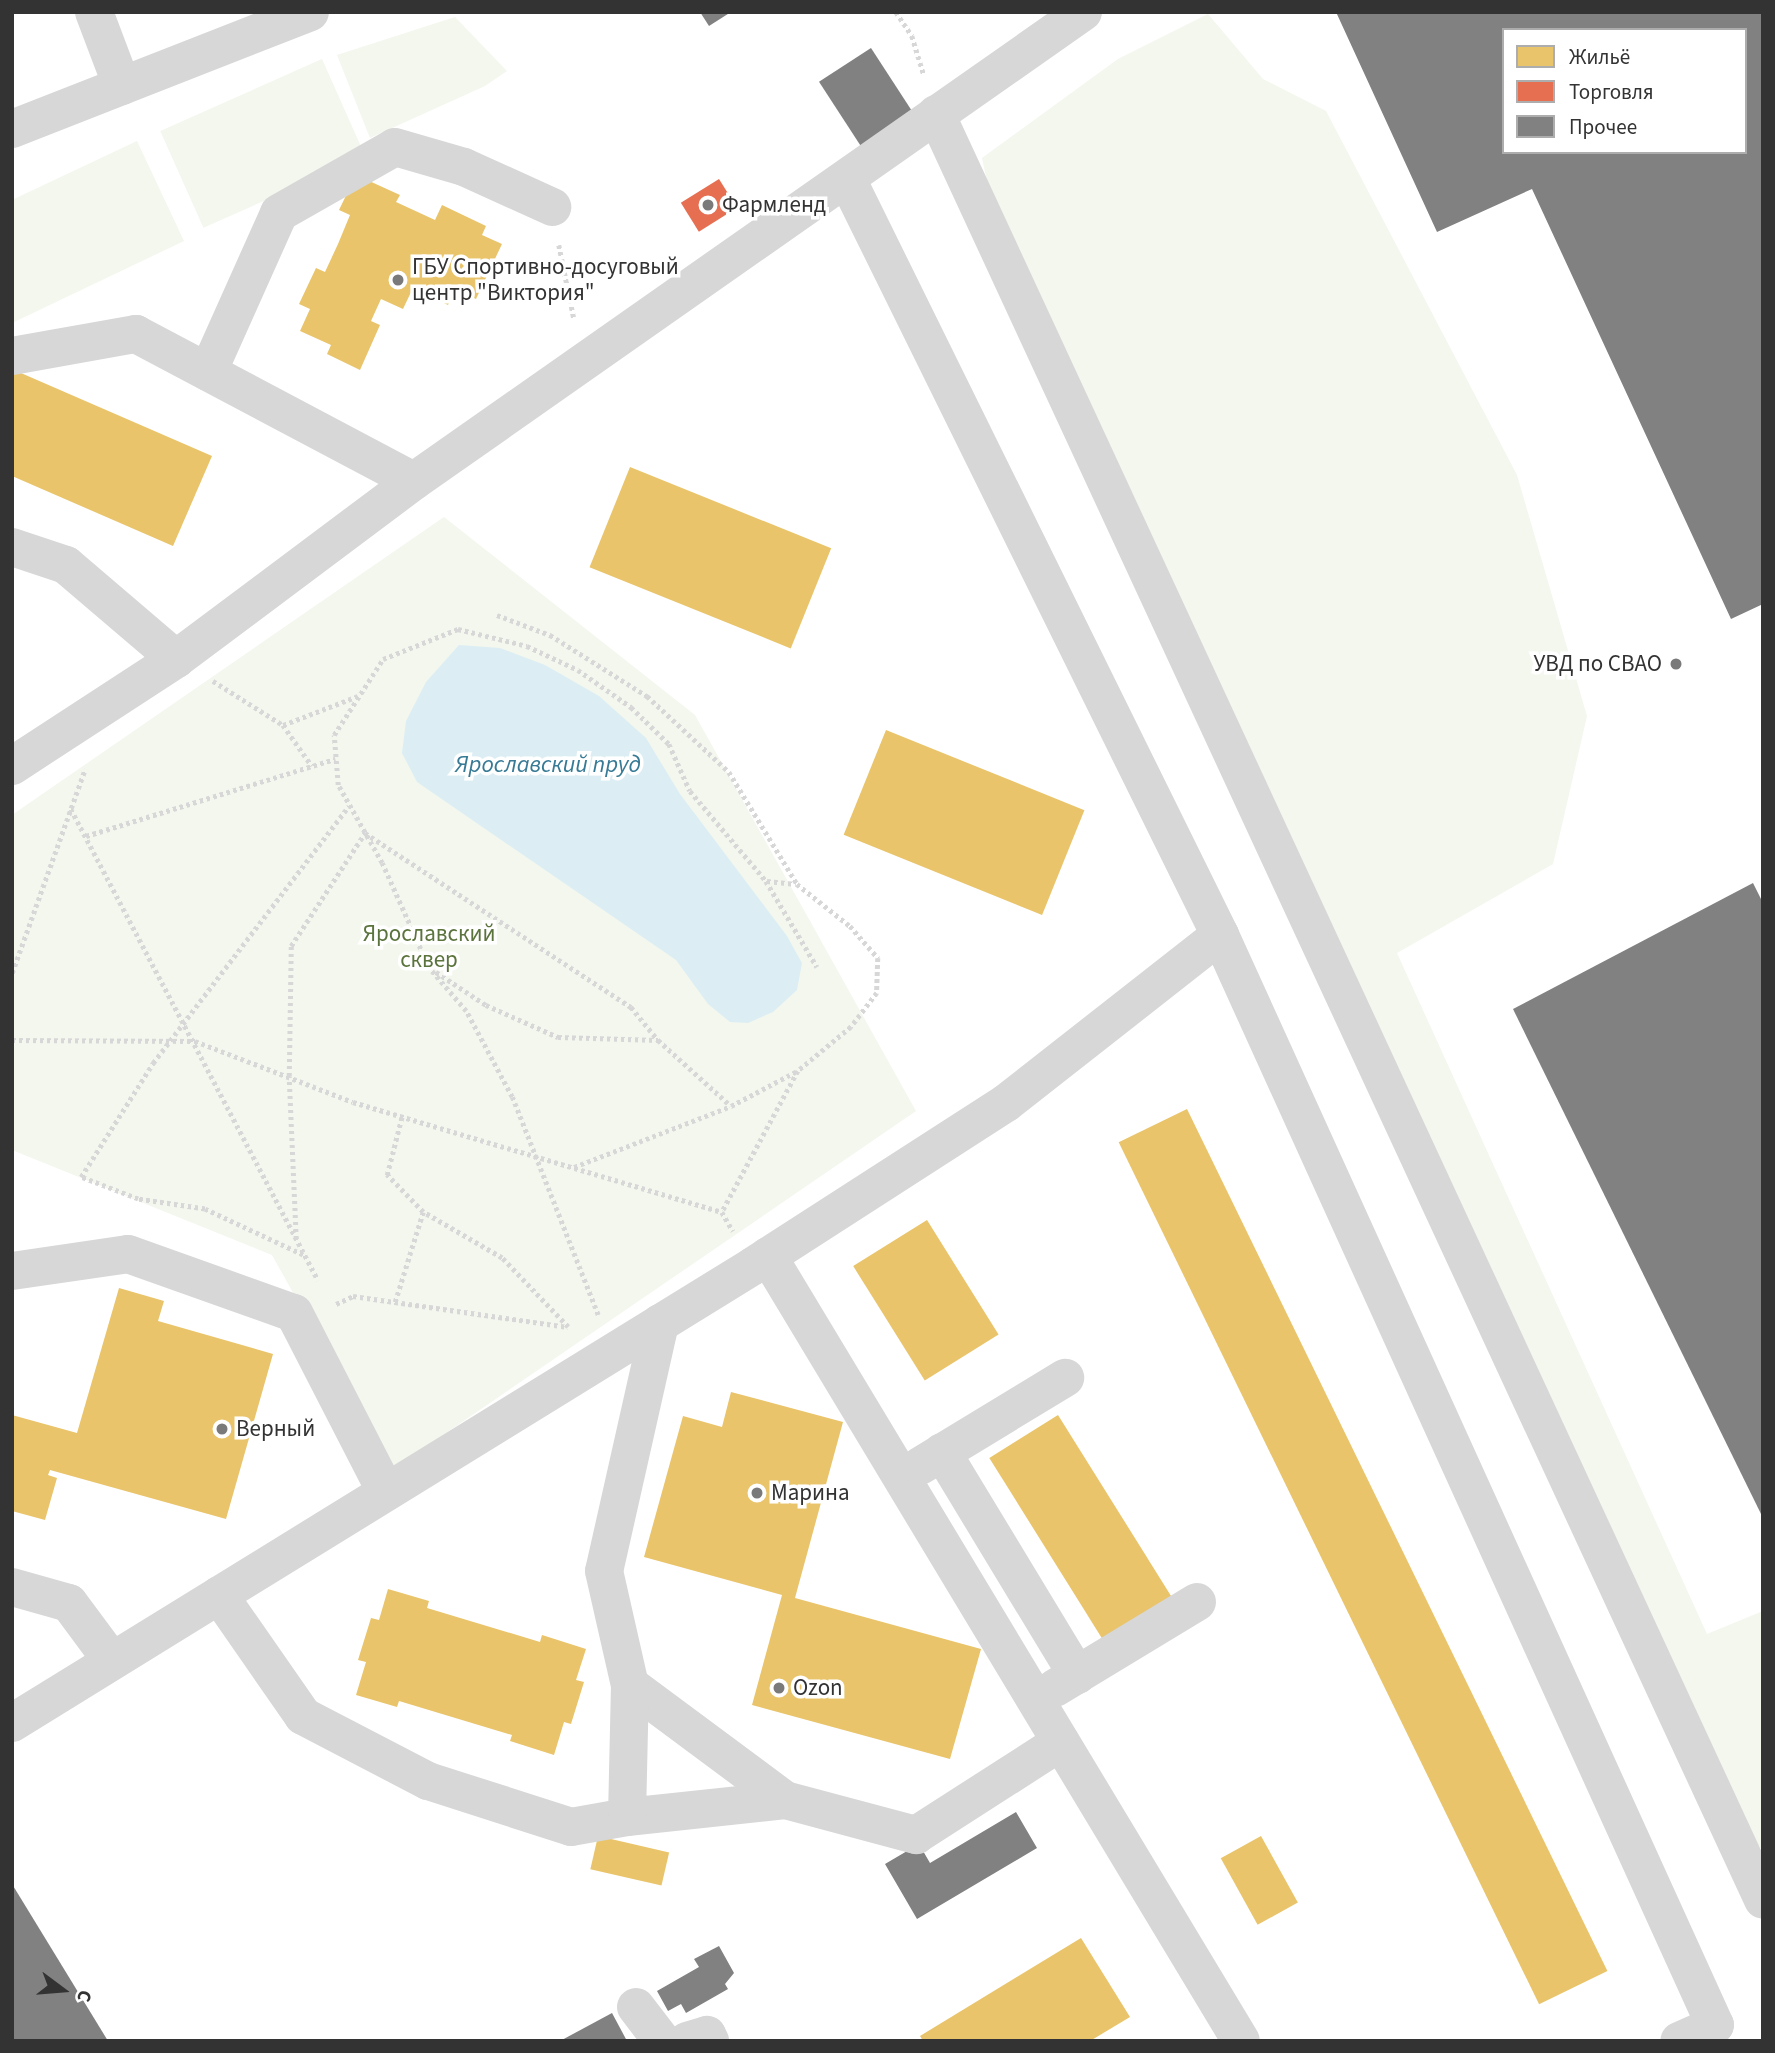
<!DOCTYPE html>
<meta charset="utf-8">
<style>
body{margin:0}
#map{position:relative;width:1775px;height:2053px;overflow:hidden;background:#fff;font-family:"Source Sans 3",sans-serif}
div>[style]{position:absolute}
.green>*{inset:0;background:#f3f7ee;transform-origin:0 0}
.water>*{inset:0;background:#dceef4}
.homes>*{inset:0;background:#e9c46a;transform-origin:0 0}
.shops>*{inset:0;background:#e76f51;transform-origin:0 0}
.building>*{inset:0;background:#818181;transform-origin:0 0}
.path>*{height:4.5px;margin-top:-2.25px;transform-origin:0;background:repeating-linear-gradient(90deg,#d7d7d7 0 3.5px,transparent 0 7px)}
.minor>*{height:38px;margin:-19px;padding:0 19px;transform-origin:19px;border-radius:19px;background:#d7d7d7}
.dots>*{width:19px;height:19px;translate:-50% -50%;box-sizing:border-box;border:4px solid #fff;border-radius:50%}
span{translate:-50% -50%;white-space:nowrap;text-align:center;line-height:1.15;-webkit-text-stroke:7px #fff;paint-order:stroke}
.poi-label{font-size:23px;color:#333}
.left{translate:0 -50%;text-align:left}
.right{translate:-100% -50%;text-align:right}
.park-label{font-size:23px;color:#5b733c}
.water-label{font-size:24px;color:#377a95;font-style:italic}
.frame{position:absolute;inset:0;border:14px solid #333;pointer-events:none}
.legend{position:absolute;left:1502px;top:28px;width:245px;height:126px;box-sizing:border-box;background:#fff;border:2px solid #adadad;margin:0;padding:9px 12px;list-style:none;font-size:21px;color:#333}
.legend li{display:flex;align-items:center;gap:14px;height:35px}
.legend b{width:35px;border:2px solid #adadad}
.north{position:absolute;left:28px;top:1955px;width:70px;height:70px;-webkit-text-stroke:5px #fff;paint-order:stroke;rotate:106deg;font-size:19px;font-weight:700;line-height:28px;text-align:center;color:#333}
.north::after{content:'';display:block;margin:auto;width:24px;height:32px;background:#333;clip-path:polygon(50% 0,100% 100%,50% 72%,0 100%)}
</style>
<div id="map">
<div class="green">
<div style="clip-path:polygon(1208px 14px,1263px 79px,1326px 111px,1517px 475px,1587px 716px,1553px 864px,1397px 953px,1707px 1634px,1763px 1611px,1763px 1851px,1737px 1818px,1000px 241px,982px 158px,1118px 59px)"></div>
<div style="clip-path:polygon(455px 17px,507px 71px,485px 86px,370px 138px,337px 55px)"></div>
<div style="left:322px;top:59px;width:106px;height:177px;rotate:66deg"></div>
<div style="clip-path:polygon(137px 141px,184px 241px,12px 323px,12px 200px)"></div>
<div style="clip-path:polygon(444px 517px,695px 715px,916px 1111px,392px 1470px,272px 1255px,12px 1150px,12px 815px)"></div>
</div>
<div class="water">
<div style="clip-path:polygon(459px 645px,500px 648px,545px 665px,599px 696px,646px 738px,680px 794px,787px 936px,802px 963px,797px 990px,773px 1012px,748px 1023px,730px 1022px,708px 1004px,676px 960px,417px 782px,402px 753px,406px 721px,426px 682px)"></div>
</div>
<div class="homes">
<div style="clip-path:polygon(356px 175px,400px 195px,396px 202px,435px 220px,442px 205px,486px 226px,482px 235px,502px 244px,476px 299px,456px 289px,448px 305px,413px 288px,403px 309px,381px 299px,371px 321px,380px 325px,360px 370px,327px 354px,331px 345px,300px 331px,310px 309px,299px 304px,316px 268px,325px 272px,338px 244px,350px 215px,339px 210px)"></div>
<div style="clip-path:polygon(14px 370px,212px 456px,173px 546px,12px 476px)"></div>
<div style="left:630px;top:467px;width:217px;height:108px;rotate:22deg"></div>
<div style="left:886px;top:730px;width:214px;height:113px;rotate:22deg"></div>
<div style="left:1187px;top:1109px;width:959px;height:76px;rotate:64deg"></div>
<div style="left:927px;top:1220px;width:135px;height:87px;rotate:58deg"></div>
<div style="clip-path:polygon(119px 1288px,164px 1301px,158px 1321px,273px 1354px,226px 1519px,50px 1470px,48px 1475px,57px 1478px,45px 1520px,12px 1511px,12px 1415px,77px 1433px)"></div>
<div style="clip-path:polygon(731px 1392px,843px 1422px,795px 1598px,981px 1649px,950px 1759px,752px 1705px,782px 1595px,644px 1557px,683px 1416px,722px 1427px)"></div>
<div style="left:1058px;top:1415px;width:214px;height:81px;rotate:58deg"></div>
<div style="clip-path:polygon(388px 1589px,429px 1601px,427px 1608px,540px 1642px,542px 1635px,586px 1649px,576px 1680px,584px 1682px,571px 1724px,564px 1722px,554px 1755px,510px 1741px,512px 1735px,399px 1701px,397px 1707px,356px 1695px,366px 1662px,358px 1660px,371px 1618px,379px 1620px)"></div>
<div style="left:598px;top:1836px;width:73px;height:34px;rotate:13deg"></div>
<div style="left:1261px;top:1836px;width:76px;height:46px;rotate:61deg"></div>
<div style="clip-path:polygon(1081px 1938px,1130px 2017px,1090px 2041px,923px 2041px,920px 2036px)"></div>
</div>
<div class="shops">
<div style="left:719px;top:179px;width:34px;height:45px;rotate:58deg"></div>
</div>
<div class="building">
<div style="clip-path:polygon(700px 12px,731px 12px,709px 26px)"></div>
<div style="clip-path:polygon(evenodd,1336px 12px,1761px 12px,1763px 604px,1731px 619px,1532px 189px,1437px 232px,1336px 12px,1504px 30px,1745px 30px,1745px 152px,1504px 152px,1504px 30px)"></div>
<div style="left:871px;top:48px;width:80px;height:62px;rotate:57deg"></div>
<div style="clip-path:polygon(1753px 883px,1763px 903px,1763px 1518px,1513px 1009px)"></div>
<div style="clip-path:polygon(1016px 1812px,1037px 1848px,917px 1919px,885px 1864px,919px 1844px,930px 1863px)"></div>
<div style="clip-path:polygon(12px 1884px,108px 2041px,12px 2041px)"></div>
<div style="clip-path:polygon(719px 1946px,734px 1973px,725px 1984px,728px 1989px,686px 2013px,681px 2004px,668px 2011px,657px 1991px,699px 1967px,694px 1959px)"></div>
<div style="clip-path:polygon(612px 2013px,627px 2041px,560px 2041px)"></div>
</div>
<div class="path">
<div style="left:896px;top:12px;width:29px;rotate:56deg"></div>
<div style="left:912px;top:36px;width:39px;rotate:73deg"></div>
<div style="left:559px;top:245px;width:76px;rotate:78.5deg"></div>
<div style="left:497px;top:615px;width:57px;rotate:20.7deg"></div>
<div style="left:550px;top:635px;width:115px;rotate:32.2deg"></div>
<div style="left:647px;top:696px;width:112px;rotate:42.8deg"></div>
<div style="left:729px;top:772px;width:131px;rotate:58.7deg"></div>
<div style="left:797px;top:884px;width:68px;rotate:38.4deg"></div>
<div style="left:850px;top:926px;width:43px;rotate:48.8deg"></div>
<div style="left:878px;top:958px;width:35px;rotate:92deg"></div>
<div style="left:877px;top:993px;width:43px;rotate:127.4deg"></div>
<div style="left:851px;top:1027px;width:69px;rotate:140.3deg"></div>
<div style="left:798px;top:1071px;width:160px;rotate:118.3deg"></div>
<div style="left:213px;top:681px;width:83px;rotate:32.2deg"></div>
<div style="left:283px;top:725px;width:80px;rotate:-21.1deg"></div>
<div style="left:283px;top:725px;width:50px;rotate:54.7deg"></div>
<div style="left:71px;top:809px;width:532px;rotate:62.33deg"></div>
<div style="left:86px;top:836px;width:261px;rotate:-17.2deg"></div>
<div style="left:767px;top:881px;width:29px;rotate:6deg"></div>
<div style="left:436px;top:972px;width:60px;rotate:33.4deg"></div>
<div style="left:486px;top:1005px;width:79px;rotate:24deg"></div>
<div style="left:558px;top:1037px;width:100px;rotate:1.7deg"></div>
<div style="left:12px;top:973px;width:217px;rotate:-70.3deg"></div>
<div style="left:12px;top:1040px;width:183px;rotate:0.3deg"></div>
<div style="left:195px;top:1041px;width:169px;rotate:21.1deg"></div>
<div style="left:353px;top:1102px;width:385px;rotate:16.6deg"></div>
<div style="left:722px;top:1212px;width:22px;rotate:60deg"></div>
<div style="left:574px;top:1167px;width:168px;rotate:-21.2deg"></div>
<div style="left:731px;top:1106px;width:75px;rotate:-27.9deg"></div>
<div style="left:296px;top:1239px;width:163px;rotate:-92.5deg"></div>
<div style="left:289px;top:1076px;width:130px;rotate:-89.1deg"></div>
<div style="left:291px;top:946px;width:135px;rotate:-56.8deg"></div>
<div style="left:365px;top:833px;width:318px;rotate:33.2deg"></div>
<div style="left:631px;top:1007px;width:43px;rotate:50.7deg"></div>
<div style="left:658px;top:1040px;width:98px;rotate:42.1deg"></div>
<div style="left:303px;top:1255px;width:108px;rotate:-154.9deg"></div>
<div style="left:205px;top:1209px;width:68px;rotate:-171.5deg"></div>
<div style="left:138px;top:1199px;width:61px;rotate:-158.9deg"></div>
<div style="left:81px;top:1177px;width:135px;rotate:-57.7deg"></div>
<div style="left:153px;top:1063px;width:323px;rotate:-52.7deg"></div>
<div style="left:395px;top:1302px;width:94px;rotate:-72.7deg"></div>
<div style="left:336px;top:1304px;width:19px;rotate:-25deg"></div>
<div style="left:353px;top:1296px;width:217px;rotate:8.2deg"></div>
<div style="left:568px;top:1327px;width:95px;rotate:-133.7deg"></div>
<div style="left:502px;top:1258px;width:91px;rotate:-149.8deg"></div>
<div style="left:423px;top:1212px;width:52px;rotate:-134.2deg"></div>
<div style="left:387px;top:1175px;width:61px;rotate:-75.7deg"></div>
<div style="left:598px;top:1315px;width:234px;rotate:-111.5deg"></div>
<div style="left:512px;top:1097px;width:98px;rotate:-118.1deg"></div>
<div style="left:466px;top:1011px;width:57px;rotate:-130.7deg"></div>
<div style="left:429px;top:968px;width:115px;rotate:-114.1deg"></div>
<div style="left:382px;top:863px;width:90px;rotate:-119.4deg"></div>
<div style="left:338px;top:785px;width:50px;rotate:-94.6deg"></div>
<div style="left:334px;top:735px;width:90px;rotate:-57.2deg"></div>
<div style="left:383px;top:659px;width:81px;rotate:-21.8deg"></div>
<div style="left:458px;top:629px;width:71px;rotate:13.8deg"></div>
<div style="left:527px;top:646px;width:56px;rotate:25.2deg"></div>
<div style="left:578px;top:670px;width:65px;rotate:34.9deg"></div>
<div style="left:631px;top:707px;width:53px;rotate:44.2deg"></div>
<div style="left:669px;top:744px;width:51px;rotate:65.9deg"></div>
<div style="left:690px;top:791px;width:118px;rotate:49.8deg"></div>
<div style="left:766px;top:881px;width:100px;rotate:59.3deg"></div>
</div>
<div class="minor">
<div style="left:94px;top:12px;width:79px;rotate:69.3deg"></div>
<div style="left:936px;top:114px;width:1968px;rotate:65.15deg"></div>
<div style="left:12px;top:129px;width:320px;rotate:-21.4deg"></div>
<div style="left:848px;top:181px;width:841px;rotate:63.74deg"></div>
<div style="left:1220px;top:935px;width:1197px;rotate:65.58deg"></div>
<div style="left:1715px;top:2025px;width:39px;rotate:156deg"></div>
<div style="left:12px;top:356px;width:126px;rotate:-10.1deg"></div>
<div style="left:136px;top:334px;width:314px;rotate:27.9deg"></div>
<div style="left:208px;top:372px;width:174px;rotate:-65.9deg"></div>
<div style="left:279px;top:213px;width:133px;rotate:-29.6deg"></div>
<div style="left:395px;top:147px;width:72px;rotate:16.2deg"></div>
<div style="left:464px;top:167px;width:97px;rotate:24.4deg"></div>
<div style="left:12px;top:547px;width:57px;rotate:18.4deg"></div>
<div style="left:66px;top:565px;width:145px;rotate:40.5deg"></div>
<div style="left:12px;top:766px;width:196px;rotate:-33.1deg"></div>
<div style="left:176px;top:659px;width:297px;rotate:-36.8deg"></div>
<div style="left:414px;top:481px;width:817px;rotate:-35.03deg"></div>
<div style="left:768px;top:1256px;width:916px;rotate:58.93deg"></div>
<div style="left:12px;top:1271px;width:117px;rotate:-8.3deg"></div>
<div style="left:128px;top:1254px;width:176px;rotate:19.6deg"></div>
<div style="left:294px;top:1313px;width:201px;rotate:62.8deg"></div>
<div style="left:660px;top:1323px;width:254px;rotate:102.7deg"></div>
<div style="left:604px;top:1571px;width:117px;rotate:77.2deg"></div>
<div style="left:630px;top:1685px;width:193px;rotate:36.6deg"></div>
<div style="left:942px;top:1452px;width:261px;rotate:58.8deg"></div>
<div style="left:920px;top:1466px;width:170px;rotate:-31.3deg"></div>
<div style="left:12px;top:1587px;width:59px;rotate:15.7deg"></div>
<div style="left:69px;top:1603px;width:72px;rotate:53.4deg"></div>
<div style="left:219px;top:1595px;width:147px;rotate:55.2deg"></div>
<div style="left:303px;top:1716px;width:141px;rotate:27.5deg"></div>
<div style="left:428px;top:1781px;width:150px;rotate:17.8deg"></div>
<div style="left:571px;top:1827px;width:57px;rotate:-10.1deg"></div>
<div style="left:627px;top:1817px;width:159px;rotate:-6.1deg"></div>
<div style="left:785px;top:1800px;width:136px;rotate:15deg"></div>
<div style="left:916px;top:1835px;width:172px;rotate:-32.7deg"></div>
<div style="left:1055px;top:1688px;width:166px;rotate:-31.2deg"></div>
<div style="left:12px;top:1723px;width:871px;rotate:-31.66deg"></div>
<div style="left:753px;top:1266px;width:301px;rotate:-32.8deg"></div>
<div style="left:1006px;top:1103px;width:272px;rotate:-38.1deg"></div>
<div style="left:627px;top:1817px;width:132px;rotate:-88.7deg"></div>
<div style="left:636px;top:2007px;width:43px;rotate:52.6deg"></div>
<div style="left:687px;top:2041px;width:21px;rotate:-17deg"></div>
<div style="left:707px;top:2035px;width:7px;rotate:63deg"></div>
</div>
<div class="dots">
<div style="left:708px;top:205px;background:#7a7a7a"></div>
<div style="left:398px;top:280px;background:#7a7a7a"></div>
<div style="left:1676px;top:664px;background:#7a7a7a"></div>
<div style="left:222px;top:1429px;background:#7a7a7a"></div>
<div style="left:757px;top:1493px;background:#7a7a7a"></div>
<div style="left:779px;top:1688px;background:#7a7a7a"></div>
</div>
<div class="poi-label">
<span class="left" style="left:722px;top:205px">Фармленд</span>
<span class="left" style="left:412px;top:280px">ГБУ Спортивно-досуговый<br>центр "Виктория"</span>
<span class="right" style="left:1662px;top:664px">УВД по СВАО</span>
<span class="left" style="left:236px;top:1429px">Верный</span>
<span class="left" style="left:771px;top:1493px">Марина</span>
<span class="left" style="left:793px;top:1688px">Ozon</span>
</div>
<div class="park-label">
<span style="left:429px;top:947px">Ярославский<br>сквер</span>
</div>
<div class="water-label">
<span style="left:548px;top:765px">Ярославский пруд</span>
</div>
<div class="frame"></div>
<ul class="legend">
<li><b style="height:19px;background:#e9c46a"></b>Жильё</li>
<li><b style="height:19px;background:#e76f51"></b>Торговля</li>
<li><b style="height:19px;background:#818181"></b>Прочее</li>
</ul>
<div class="north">С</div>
</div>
